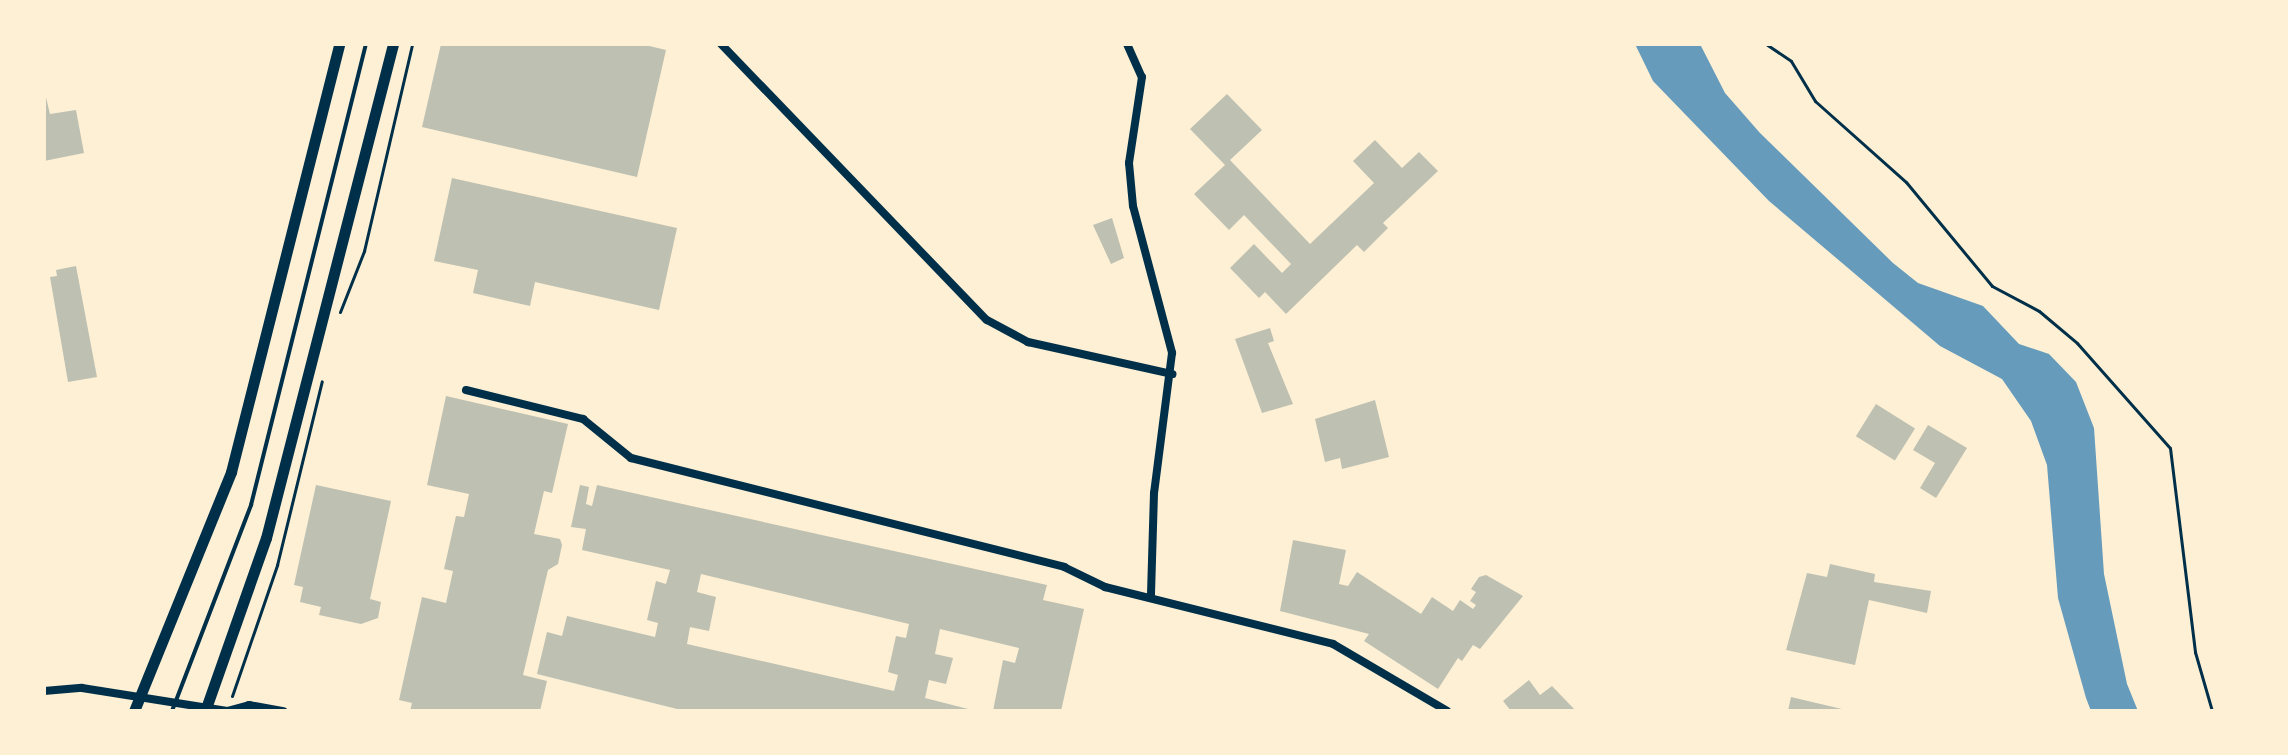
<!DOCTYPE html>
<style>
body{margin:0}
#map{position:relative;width:2288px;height:755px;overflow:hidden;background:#fdf0d5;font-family:Raleway,sans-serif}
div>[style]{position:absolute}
.water>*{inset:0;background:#669bbc}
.building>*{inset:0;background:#bec0b2;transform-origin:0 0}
.path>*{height:3px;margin:-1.5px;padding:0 1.5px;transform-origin:1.5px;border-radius:1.5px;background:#003049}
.service>*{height:4px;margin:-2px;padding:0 2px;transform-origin:2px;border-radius:2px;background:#003049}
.minor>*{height:8px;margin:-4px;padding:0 4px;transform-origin:4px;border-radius:4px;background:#003049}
.tertiary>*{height:11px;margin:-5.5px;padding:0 5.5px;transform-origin:5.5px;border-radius:5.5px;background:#003049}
span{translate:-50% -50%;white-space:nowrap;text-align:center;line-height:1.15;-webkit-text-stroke:8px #fdf0d5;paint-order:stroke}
.frame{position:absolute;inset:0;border:46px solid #fdf0d5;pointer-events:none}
</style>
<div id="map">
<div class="water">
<div style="clip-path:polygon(1635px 44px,1700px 44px,1725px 93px,1760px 133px,1893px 263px,1918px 283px,1983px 306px,2019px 344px,2049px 354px,2076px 382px,2094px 428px,2104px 574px,2127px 684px,2138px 711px,2091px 711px,2086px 698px,2058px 598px,2047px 465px,2031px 421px,2002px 379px,1940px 346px,1769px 201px,1653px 81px)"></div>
</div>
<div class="building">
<div style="clip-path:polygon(441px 44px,641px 44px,666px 50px,637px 177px,422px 127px)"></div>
<div style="clip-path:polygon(44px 89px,50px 114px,76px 110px,84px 153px,44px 161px)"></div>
<div style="clip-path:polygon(1227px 94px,1262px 130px,1230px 160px,1310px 244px,1374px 183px,1353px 161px,1375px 140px,1402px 168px,1419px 152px,1438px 171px,1383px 223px,1388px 228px,1364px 252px,1357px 245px,1286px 314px,1265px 292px,1259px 298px,1230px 268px,1254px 244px,1282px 273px,1291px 264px,1244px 215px,1229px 230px,1194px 194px,1225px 165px,1190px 129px)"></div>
<div style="clip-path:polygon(452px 178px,677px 228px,659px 310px,535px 282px,530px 306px,473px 293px,478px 270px,434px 261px)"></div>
<div style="clip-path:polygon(1112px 218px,1124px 258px,1111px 264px,1093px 225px)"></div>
<div style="clip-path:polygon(76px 266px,97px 377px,68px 382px,50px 277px,57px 276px,56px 270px)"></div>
<div style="clip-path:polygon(1270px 328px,1274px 341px,1268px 343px,1293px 404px,1262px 413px,1235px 339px)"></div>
<div style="clip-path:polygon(446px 396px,568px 424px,552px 493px,544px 491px,534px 534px,560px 539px,562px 545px,558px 564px,548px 570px,523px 675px,547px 681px,540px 711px,410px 711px,412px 703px,399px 700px,422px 597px,446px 603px,453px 571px,444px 569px,456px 516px,464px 517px,469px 494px,427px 485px)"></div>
<div style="clip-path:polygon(1375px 400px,1389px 457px,1342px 469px,1340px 458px,1325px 462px,1315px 419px)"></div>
<div style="left:1876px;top:404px;width:46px;height:38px;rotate:32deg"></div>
<div style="clip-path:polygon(1928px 425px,1967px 448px,1936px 498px,1920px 488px,1935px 463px,1913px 450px)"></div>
<div style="clip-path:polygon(316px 485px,391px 501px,370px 599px,381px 602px,378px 618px,361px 624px,319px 615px,321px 607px,300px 602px,303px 587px,294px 585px)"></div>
<div style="clip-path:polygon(evenodd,580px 485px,589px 487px,586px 504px,592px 506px,597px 485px,1047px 585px,1043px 600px,1084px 609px,1061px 711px,993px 711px,1003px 660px,1015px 663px,1019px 648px,940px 629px,935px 654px,953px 658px,946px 684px,929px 680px,925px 698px,976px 711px,685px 711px,537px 674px,547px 632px,562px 636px,567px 616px,655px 637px,658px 623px,647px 620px,656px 581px,666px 584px,670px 570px,582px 550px,586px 529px,571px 527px,580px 485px,701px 574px,909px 624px,906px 638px,896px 636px,888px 672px,898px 675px,894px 691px,687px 644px,690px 627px,709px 631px,716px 597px,697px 592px,701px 574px)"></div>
<div style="clip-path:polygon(1293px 540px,1346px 550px,1339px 584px,1348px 586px,1357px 572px,1421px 614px,1432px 597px,1453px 611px,1460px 600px,1473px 609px,1476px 605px,1470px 601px,1476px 592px,1471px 589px,1479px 577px,1486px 575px,1523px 596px,1480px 649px,1473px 645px,1462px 661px,1458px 658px,1438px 689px,1364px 641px,1369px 634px,1280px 611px)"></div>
<div style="clip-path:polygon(1830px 564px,1875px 574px,1874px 582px,1931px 591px,1927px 613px,1869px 600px,1855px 665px,1786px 650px,1807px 573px,1827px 577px)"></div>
<div style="clip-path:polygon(1529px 680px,1540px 695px,1552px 686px,1576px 711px,1511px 711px,1503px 701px)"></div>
<div style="clip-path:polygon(1791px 697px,1846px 710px,1845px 711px,1788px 711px)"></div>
</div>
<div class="path">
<div style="left:1766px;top:44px;width:30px;rotate:34deg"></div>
<div style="left:1791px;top:61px;width:47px;rotate:59deg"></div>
<div style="left:1815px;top:101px;width:122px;rotate:41.7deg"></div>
<div style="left:1906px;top:182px;width:135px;rotate:50.4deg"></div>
<div style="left:1992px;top:286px;width:53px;rotate:28deg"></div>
<div style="left:2039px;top:311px;width:50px;rotate:40.1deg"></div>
<div style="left:2077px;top:343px;width:140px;rotate:48.5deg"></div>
<div style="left:2170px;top:448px;width:206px;rotate:83deg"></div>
<div style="left:2195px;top:652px;width:61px;rotate:73.9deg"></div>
<div style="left:340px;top:312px;width:66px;rotate:-68.5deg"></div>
<div style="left:364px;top:251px;width:212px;rotate:-76.9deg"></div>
<div style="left:232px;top:696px;width:139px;rotate:-71deg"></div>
<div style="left:277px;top:565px;width:189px;rotate:-76.3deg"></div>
</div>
<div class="service">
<div style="left:172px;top:711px;width:221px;rotate:-69deg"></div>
<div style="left:251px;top:505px;width:475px;rotate:-76deg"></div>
</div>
<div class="minor">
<div style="left:721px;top:44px;width:383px;rotate:46.1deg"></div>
<div style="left:987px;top:320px;width:47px;rotate:28.2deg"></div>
<div style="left:1028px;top:342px;width:148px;rotate:12.5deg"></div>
<div style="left:1127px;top:44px;width:36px;rotate:66deg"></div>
<div style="left:1142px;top:77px;width:87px;rotate:98.6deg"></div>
<div style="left:1129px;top:163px;width:43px;rotate:84.7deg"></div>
<div style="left:1133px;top:206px;width:152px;rotate:75.1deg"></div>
<div style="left:1172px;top:353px;width:141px;rotate:97.3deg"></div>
<div style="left:1154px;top:493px;width:104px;rotate:91.7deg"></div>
<div style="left:466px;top:390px;width:121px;rotate:13.9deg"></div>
<div style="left:583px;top:419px;width:62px;rotate:39.1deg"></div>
<div style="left:631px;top:458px;width:447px;rotate:14.1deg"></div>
<div style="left:1064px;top:567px;width:46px;rotate:26deg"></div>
<div style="left:1105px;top:587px;width:235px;rotate:14deg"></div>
<div style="left:1333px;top:644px;width:132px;rotate:30.4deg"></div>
<div style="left:44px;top:691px;width:38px;rotate:-5deg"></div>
<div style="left:82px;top:688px;width:147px;rotate:9deg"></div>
<div style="left:227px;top:711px;width:23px;rotate:-15deg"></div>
<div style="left:249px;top:705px;width:35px;rotate:10deg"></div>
</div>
<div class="tertiary">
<div style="left:134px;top:711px;width:258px;rotate:-67.9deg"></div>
<div style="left:231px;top:472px;width:441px;rotate:-75.8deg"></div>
<div style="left:205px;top:711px;width:183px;rotate:-70.6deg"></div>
<div style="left:266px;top:538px;width:510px;rotate:-75.58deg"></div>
</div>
<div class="frame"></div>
</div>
